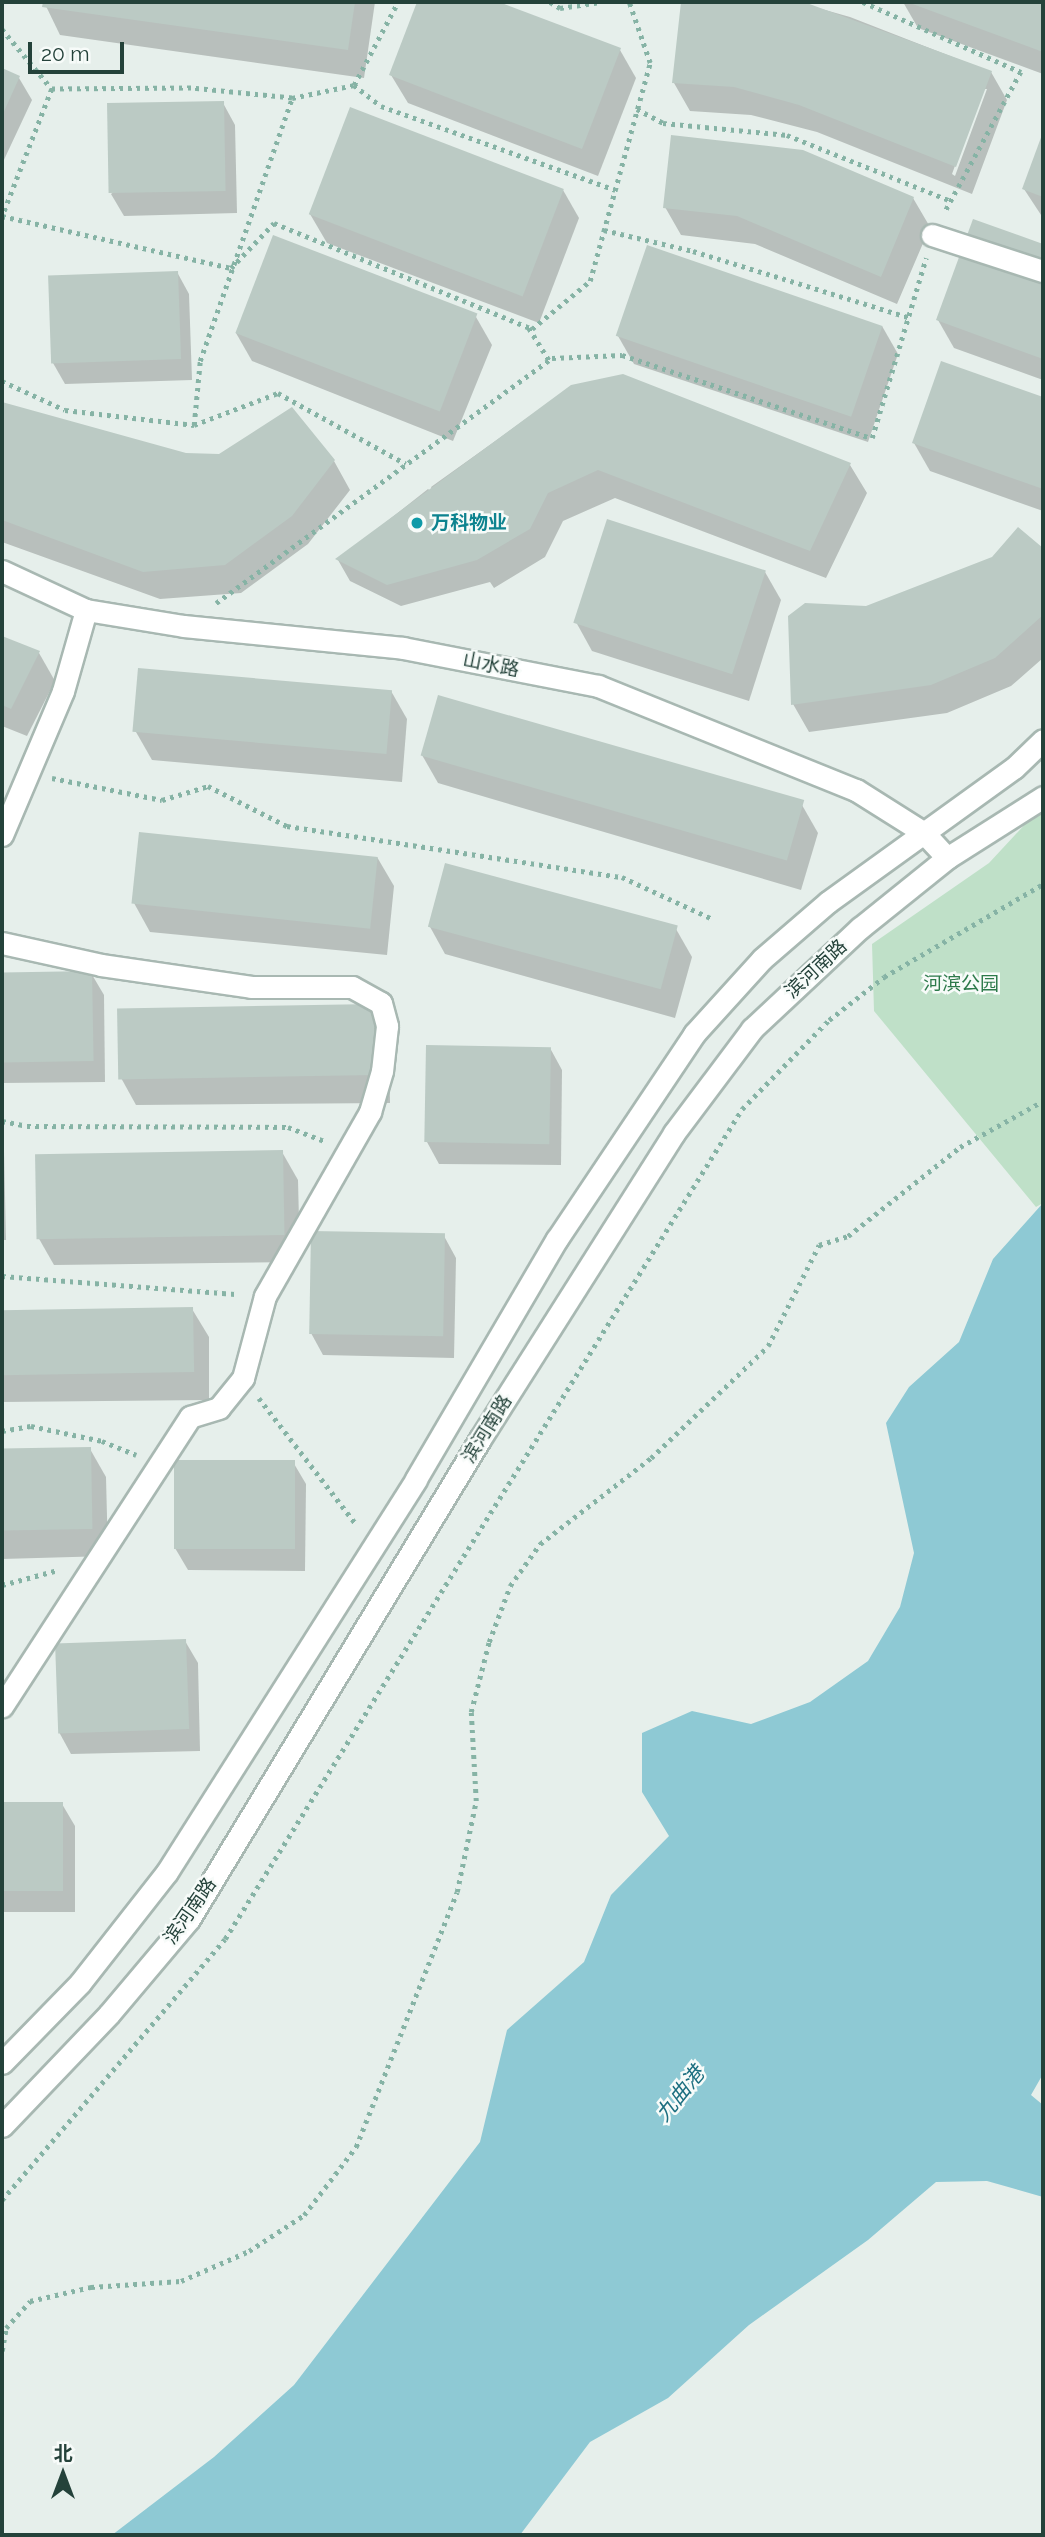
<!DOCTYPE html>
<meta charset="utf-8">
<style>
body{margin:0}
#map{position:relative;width:1045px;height:2537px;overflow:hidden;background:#e6efeb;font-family:Raleway,"Noto Sans SC",sans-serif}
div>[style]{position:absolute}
.green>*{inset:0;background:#bfe0c8}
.water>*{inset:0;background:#8ec9d4}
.shadow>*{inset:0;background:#0003}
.building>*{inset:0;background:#bbcac4;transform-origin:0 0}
.path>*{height:4.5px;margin-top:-2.25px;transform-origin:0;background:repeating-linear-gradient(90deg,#86b3a5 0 3.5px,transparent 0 8.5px)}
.roads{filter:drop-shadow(2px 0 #a8b8b2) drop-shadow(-2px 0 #a8b8b2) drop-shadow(0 2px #a8b8b2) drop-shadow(0 -2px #a8b8b2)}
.street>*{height:21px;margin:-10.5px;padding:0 10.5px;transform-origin:10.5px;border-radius:10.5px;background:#fff}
.secondary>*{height:21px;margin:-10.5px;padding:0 10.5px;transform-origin:10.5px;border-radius:10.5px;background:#fff}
.dots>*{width:19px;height:19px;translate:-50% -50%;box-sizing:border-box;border:4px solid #f7fbf9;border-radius:50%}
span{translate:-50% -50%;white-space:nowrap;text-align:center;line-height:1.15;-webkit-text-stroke:5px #f7fbf9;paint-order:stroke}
.culture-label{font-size:19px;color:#0d838f;font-weight:700}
.left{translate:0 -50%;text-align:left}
.street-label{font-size:19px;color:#24423a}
.park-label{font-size:19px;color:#2d7a4b}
.water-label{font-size:21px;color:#1c6f80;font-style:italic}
.frame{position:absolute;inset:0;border:4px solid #24423a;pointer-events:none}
.north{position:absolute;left:28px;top:2439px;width:70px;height:70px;-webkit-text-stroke:5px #f7fbf9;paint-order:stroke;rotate:0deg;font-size:19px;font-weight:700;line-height:28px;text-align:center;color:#24423a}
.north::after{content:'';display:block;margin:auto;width:24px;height:32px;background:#24423a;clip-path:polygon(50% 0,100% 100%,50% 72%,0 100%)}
.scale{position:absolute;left:28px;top:42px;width:96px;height:32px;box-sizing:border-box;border:4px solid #24423a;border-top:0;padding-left:9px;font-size:21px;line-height:24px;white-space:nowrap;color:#24423a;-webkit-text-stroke:5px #f7fbf9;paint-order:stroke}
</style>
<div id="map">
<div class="green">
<div style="clip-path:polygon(1043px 805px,1043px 1203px,1036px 1207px,874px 1011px,872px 944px,989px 863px)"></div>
</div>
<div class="water">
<div style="clip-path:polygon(1043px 1203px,1043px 2074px,1031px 2095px,1043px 2105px,1043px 2197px,987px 2181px,936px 2182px,868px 2240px,749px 2325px,668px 2398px,590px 2442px,520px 2535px,112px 2535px,214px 2457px,294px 2385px,480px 2142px,507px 2030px,584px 1962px,611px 1895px,669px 1836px,642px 1792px,642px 1733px,692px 1711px,751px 1724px,810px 1702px,868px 1661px,900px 1607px,914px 1553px,886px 1423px,909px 1387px,959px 1342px,993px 1259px)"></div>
</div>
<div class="shadow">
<div style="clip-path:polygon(44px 2px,375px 2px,364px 78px,60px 35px)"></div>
<div style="clip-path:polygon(419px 2px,494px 2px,620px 50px,636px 78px,598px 176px,408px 103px,391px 75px)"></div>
<div style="clip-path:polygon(evenodd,682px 2px,797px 2px,850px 17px,991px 72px,1007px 100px,972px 194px,817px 132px,751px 115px,690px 111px,674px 83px,682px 2px,983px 89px,987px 89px,955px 176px,952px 174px,983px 89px)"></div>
<div style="clip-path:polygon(903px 2px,1043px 2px,1043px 74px,918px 28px)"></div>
<div style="clip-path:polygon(2px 70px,19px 78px,32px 100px,2px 164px)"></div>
<div style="clip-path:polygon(223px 103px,235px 125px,237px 213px,124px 216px,111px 194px)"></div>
<div style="clip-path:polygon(1043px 136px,1043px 218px,1024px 189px)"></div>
<div style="clip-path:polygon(563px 190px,579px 218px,539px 323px,327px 243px,310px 214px)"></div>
<div style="clip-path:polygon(913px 198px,930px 227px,897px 304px,755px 244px,681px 235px,665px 207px)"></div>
<div style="clip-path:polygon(974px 221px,1043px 246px,1043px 380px,954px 348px,938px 320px)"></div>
<div style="clip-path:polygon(177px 272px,189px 294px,192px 380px,65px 384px,53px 363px)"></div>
<div style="clip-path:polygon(476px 317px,492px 345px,453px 441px,252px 361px,236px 333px)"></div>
<div style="clip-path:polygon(882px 326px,898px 354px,868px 442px,634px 364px,618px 336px)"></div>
<div style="clip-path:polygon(942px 364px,1043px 399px,1043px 511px,930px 471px,914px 443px)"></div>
<div style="clip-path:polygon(623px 376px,850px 465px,867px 493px,826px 578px,615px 498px,563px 521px,545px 557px,494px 588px,490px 582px,401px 606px,350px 581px,338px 560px,428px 489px,434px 494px,431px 487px,572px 386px)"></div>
<div style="clip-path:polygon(2px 404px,186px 455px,334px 461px,350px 490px,308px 544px,241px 593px,160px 599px,2px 542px)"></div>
<div style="clip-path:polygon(1019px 529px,1043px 550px,1043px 658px,1011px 686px,947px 713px,809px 732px,793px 704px,866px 608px,993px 558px)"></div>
<div style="clip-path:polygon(765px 572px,781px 600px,749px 701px,592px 651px,576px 622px)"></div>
<div style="clip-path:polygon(2px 637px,39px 653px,55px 681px,27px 736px,2px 726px)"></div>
<div style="clip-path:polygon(391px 691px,407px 719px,402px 782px,152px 760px,136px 732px)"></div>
<div style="clip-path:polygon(422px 755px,802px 805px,818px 833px,801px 890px,438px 783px)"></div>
<div style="clip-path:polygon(377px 857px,394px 886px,387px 955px,150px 932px,134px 903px)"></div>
<div style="clip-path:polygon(429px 925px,676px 929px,692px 957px,675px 1018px,445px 954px)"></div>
<div style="clip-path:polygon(2px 973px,91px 973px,104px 995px,105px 1082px,2px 1083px)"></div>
<div style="clip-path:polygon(373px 1005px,389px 1034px,390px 1103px,136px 1105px,120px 1076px)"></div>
<div style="clip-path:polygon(550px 1048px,562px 1070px,561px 1165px,439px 1164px,427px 1142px)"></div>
<div style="clip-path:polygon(2px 1148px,4px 1151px,6px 1240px,2px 1240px)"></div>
<div style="clip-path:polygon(282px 1152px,298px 1180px,300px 1262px,54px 1265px,38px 1237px)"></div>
<div style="clip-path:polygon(444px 1236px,456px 1258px,454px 1358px,323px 1355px,311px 1333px)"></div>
<div style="clip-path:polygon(192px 1309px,209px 1337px,209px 1400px,2px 1402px,2px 1311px)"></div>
<div style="clip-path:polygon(90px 1449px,106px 1477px,108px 1556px,2px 1559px,2px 1451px)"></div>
<div style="clip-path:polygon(293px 1462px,306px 1484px,305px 1571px,188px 1570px,175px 1548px)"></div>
<div style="clip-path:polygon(185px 1641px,198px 1663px,200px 1751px,71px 1754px,59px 1732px)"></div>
<div style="clip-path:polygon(2px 1804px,62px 1804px,75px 1826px,75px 1912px,2px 1912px)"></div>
</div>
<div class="building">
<div style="clip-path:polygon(43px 2px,355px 2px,348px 50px,42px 7px)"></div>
<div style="clip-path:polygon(417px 2px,499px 2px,621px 48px,582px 149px,389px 75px)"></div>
<div style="clip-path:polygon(681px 2px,804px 2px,992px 71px,956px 167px,799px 105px,734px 87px,672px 83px)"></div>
<div style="clip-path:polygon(907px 2px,1043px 2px,1043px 52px)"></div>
<div style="clip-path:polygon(2px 68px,20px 76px,2px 116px)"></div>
<div style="left:224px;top:101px;width:90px;height:117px;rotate:89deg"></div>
<div style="left:350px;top:107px;width:229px;height:115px;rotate:21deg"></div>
<div style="clip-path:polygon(1043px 132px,1043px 197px,1022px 189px)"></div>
<div style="clip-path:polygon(671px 135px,803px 150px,914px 197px,881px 277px,737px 216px,663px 208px)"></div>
<div style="clip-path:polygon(973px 219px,1043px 244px,1043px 359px,936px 320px)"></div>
<div style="left:273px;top:235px;width:219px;height:105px;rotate:21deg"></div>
<div style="left:647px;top:245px;width:249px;height:96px;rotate:19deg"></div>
<div style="left:178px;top:271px;width:88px;height:130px;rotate:88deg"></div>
<div style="clip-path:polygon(941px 361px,1043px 397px,1043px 489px,912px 443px)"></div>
<div style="clip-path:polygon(623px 374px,851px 463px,810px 551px,598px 470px,548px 493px,530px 529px,477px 560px,387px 585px,335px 559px,571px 385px)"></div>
<div style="clip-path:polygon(2px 402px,186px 453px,219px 454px,292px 407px,335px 460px,292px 516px,225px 565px,143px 572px,2px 520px)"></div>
<div style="left:607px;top:519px;width:167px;height:109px;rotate:18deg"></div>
<div style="clip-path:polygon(1018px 527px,1043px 548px,1043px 615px,995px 658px,931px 685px,791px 705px,788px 616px,805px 603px,866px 606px,992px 557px)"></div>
<div style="clip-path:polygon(2px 636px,40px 651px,11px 709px,2px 705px)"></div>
<div style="left:138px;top:668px;width:255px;height:64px;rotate:5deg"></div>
<div style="left:438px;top:695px;width:381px;height:63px;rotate:16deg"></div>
<div style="left:139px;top:832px;width:240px;height:72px;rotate:6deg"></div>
<div style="left:445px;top:863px;width:241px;height:66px;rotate:15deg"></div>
<div style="left:92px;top:971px;width:90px;height:90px;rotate:89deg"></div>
<div style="left:374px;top:1004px;width:71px;height:257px;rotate:89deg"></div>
<div style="left:426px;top:1045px;width:125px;height:97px;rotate:1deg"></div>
<div style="left:283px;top:1150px;width:85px;height:248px;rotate:89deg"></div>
<div style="left:311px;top:1231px;width:134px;height:103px;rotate:1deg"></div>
<div style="left:193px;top:1307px;width:65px;height:191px;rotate:89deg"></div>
<div style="left:91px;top:1447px;width:82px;height:89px;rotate:89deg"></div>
<div style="left:174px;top:1460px;width:121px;height:89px"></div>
<div style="left:186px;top:1639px;width:90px;height:131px;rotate:88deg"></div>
<div style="left:2px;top:1802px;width:61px;height:89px"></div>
</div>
<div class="path">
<div style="left:550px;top:2px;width:12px;rotate:31deg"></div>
<div style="left:560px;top:8px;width:41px;rotate:-8.3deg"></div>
<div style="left:863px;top:2px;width:173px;rotate:23.9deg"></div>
<div style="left:1021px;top:72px;width:159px;rotate:118.5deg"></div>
<div style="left:2px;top:29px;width:78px;rotate:50.2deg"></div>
<div style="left:52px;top:89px;width:137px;rotate:111.3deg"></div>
<div style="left:354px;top:85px;width:34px;rotate:38deg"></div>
<div style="left:381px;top:106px;width:249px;rotate:19.7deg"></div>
<div style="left:292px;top:98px;width:63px;rotate:-11.8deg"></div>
<div style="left:354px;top:85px;width:94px;rotate:-62.1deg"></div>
<div style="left:637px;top:109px;width:30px;rotate:28deg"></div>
<div style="left:663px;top:123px;width:125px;rotate:5.5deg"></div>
<div style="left:787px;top:135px;width:177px;rotate:21.9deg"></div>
<div style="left:2px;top:216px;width:235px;rotate:12.8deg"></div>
<div style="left:231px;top:268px;width:62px;rotate:-46.3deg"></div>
<div style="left:274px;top:223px;width:279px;rotate:22.3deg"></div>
<div style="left:532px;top:329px;width:75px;rotate:-39.6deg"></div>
<div style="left:590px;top:281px;width:226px;rotate:-74.6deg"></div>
<div style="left:650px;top:63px;width:65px;rotate:-109deg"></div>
<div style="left:604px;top:230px;width:91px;rotate:13.3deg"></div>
<div style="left:693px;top:251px;width:225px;rotate:17.1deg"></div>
<div style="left:529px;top:328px;width:38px;rotate:58deg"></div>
<div style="left:2px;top:381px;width:69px;rotate:24.7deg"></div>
<div style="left:65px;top:410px;width:130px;rotate:6.6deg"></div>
<div style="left:194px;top:425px;width:64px;rotate:-84.6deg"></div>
<div style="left:200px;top:361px;width:279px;rotate:-70.7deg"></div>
<div style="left:292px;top:98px;width:101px;rotate:-174.3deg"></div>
<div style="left:191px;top:88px;width:139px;rotate:179.6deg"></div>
<div style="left:194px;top:425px;width:90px;rotate:-20.9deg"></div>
<div style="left:278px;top:393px;width:146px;rotate:29deg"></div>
<div style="left:216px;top:603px;width:416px;rotate:-36.1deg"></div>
<div style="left:552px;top:358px;width:70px;rotate:-2.5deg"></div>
<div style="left:622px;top:355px;width:263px;rotate:18.4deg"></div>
<div style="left:872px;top:438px;width:188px;rotate:-73.3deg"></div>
<div style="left:52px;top:778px;width:112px;rotate:11.3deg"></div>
<div style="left:162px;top:800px;width:48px;rotate:-16.9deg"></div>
<div style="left:208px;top:786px;width:89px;rotate:26.9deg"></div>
<div style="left:287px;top:826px;width:339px;rotate:8.7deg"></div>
<div style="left:622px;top:877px;width:100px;rotate:24.8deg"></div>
<div style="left:2px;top:1121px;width:25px;rotate:11deg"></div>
<div style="left:27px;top:1126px;width:261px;rotate:0.2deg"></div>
<div style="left:288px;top:1127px;width:40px;rotate:21deg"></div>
<div style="left:2px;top:1276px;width:237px;rotate:4.4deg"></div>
<div style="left:259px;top:1398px;width:159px;rotate:52.4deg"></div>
<div style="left:2px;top:1431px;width:29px;rotate:-10deg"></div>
<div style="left:31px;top:1426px;width:73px;rotate:11.9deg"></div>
<div style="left:102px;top:1441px;width:37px;rotate:22deg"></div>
<div style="left:2px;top:1585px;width:58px;rotate:-15deg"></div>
<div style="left:2px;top:2200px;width:343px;rotate:-49.5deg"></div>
<div style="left:225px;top:1939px;width:978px;rotate:-58.08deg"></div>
<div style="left:742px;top:1109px;width:124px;rotate:-45.7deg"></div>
<div style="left:829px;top:1020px;width:70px;rotate:-38deg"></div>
<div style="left:884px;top:977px;width:184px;rotate:-30.3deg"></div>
<div style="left:2px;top:2351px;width:23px;rotate:-80deg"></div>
<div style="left:6px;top:2328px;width:36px;rotate:-48deg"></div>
<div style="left:30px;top:2301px;width:63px;rotate:-12.9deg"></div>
<div style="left:91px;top:2287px;width:90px;rotate:-3.8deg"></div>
<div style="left:181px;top:2281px;width:74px;rotate:-23.8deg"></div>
<div style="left:249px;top:2251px;width:66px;rotate:-33.2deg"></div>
<div style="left:304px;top:2215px;width:86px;rotate:-52.6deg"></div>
<div style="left:356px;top:2147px;width:274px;rotate:-68.4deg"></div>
<div style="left:457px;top:1892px;width:93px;rotate:-78.2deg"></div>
<div style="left:476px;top:1801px;width:89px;rotate:-93.2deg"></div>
<div style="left:471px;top:1712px;width:72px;rotate:-75.6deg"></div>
<div style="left:489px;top:1642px;width:60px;rotate:-69.4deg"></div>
<div style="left:510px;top:1586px;width:52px;rotate:-54.5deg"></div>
<div style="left:540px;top:1544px;width:140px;rotate:-37.8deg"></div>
<div style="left:651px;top:1458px;width:162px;rotate:-43.7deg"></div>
<div style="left:768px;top:1346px;width:113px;rotate:-63.2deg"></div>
<div style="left:819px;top:1245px;width:30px;rotate:-17deg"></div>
<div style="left:848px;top:1236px;width:143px;rotate:-38.5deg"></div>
<div style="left:960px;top:1147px;width:95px;rotate:-29deg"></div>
</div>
<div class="roads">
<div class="street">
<div style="left:932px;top:235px;width:117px;rotate:18deg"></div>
<div style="left:2px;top:571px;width:93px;rotate:24.9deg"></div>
<div style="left:86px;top:610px;width:99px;rotate:9.3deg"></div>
<div style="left:184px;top:626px;width:220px;rotate:5.7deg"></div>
<div style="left:403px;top:648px;width:199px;rotate:11deg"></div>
<div style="left:598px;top:686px;width:278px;rotate:22deg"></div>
<div style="left:856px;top:790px;width:80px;rotate:32.3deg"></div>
<div style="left:924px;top:833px;width:34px;rotate:47deg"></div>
<div style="left:2px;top:835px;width:156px;rotate:-67deg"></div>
<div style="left:63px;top:691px;width:84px;rotate:-74.1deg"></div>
<div style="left:2px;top:943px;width:101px;rotate:12.5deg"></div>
<div style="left:101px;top:965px;width:152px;rotate:8.3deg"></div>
<div style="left:251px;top:987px;width:101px"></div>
<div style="left:352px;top:987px;width:33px;rotate:29deg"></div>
<div style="left:381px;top:1003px;width:24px;rotate:75deg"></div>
<div style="left:387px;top:1026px;width:45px;rotate:96.3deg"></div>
<div style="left:382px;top:1071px;width:43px;rotate:106.3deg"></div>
<div style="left:370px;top:1112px;width:212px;rotate:119.7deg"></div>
<div style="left:265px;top:1296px;width:85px;rotate:105deg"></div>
<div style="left:243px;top:1378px;width:38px;rotate:129deg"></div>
<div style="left:219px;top:1408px;width:30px;rotate:163deg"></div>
<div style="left:190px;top:1417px;width:345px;rotate:123deg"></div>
</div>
<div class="secondary">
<div style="left:2px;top:2063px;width:112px;rotate:-45.7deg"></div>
<div style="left:80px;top:1983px;width:141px;rotate:-51.9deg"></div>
<div style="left:167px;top:1872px;width:465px;rotate:-57.6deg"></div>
<div style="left:416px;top:1479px;width:278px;rotate:-59.6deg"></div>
<div style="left:557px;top:1239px;width:247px;rotate:-56.2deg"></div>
<div style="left:694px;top:1034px;width:101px;rotate:-47.8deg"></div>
<div style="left:762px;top:959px;width:87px;rotate:-40.8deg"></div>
<div style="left:828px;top:902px;width:229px;rotate:-35.8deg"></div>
<div style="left:1014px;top:768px;width:40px;rotate:-44deg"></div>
<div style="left:2px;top:2126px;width:155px;rotate:-46.3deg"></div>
<div style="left:109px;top:2014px;width:124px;rotate:-49.9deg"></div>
<div style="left:189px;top:1919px;width:561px;rotate:-58.77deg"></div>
<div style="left:480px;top:1439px;width:362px;rotate:-57.6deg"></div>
<div style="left:674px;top:1133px;width:130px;rotate:-53.1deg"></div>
<div style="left:752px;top:1029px;width:148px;rotate:-43.1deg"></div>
<div style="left:860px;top:928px;width:112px;rotate:-38.8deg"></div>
<div style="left:947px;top:858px;width:114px;rotate:-32.4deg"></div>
</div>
</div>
<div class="dots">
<div style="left:417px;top:523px;background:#0f9aa8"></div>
</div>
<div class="culture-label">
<span class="left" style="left:431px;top:523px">万科物业</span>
</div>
<div class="street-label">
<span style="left:491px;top:665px;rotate:11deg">山水路</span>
<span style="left:816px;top:969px;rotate:-43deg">滨河南路</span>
<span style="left:487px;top:1429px;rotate:-58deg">滨河南路</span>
<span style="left:190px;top:1911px;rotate:-55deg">滨河南路</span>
</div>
<div class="park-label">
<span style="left:961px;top:984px">河滨公园</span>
</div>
<div class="water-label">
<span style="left:680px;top:2094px;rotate:-51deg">九曲港</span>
</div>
<div class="frame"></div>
<div class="north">北</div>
<div class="scale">20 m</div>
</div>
